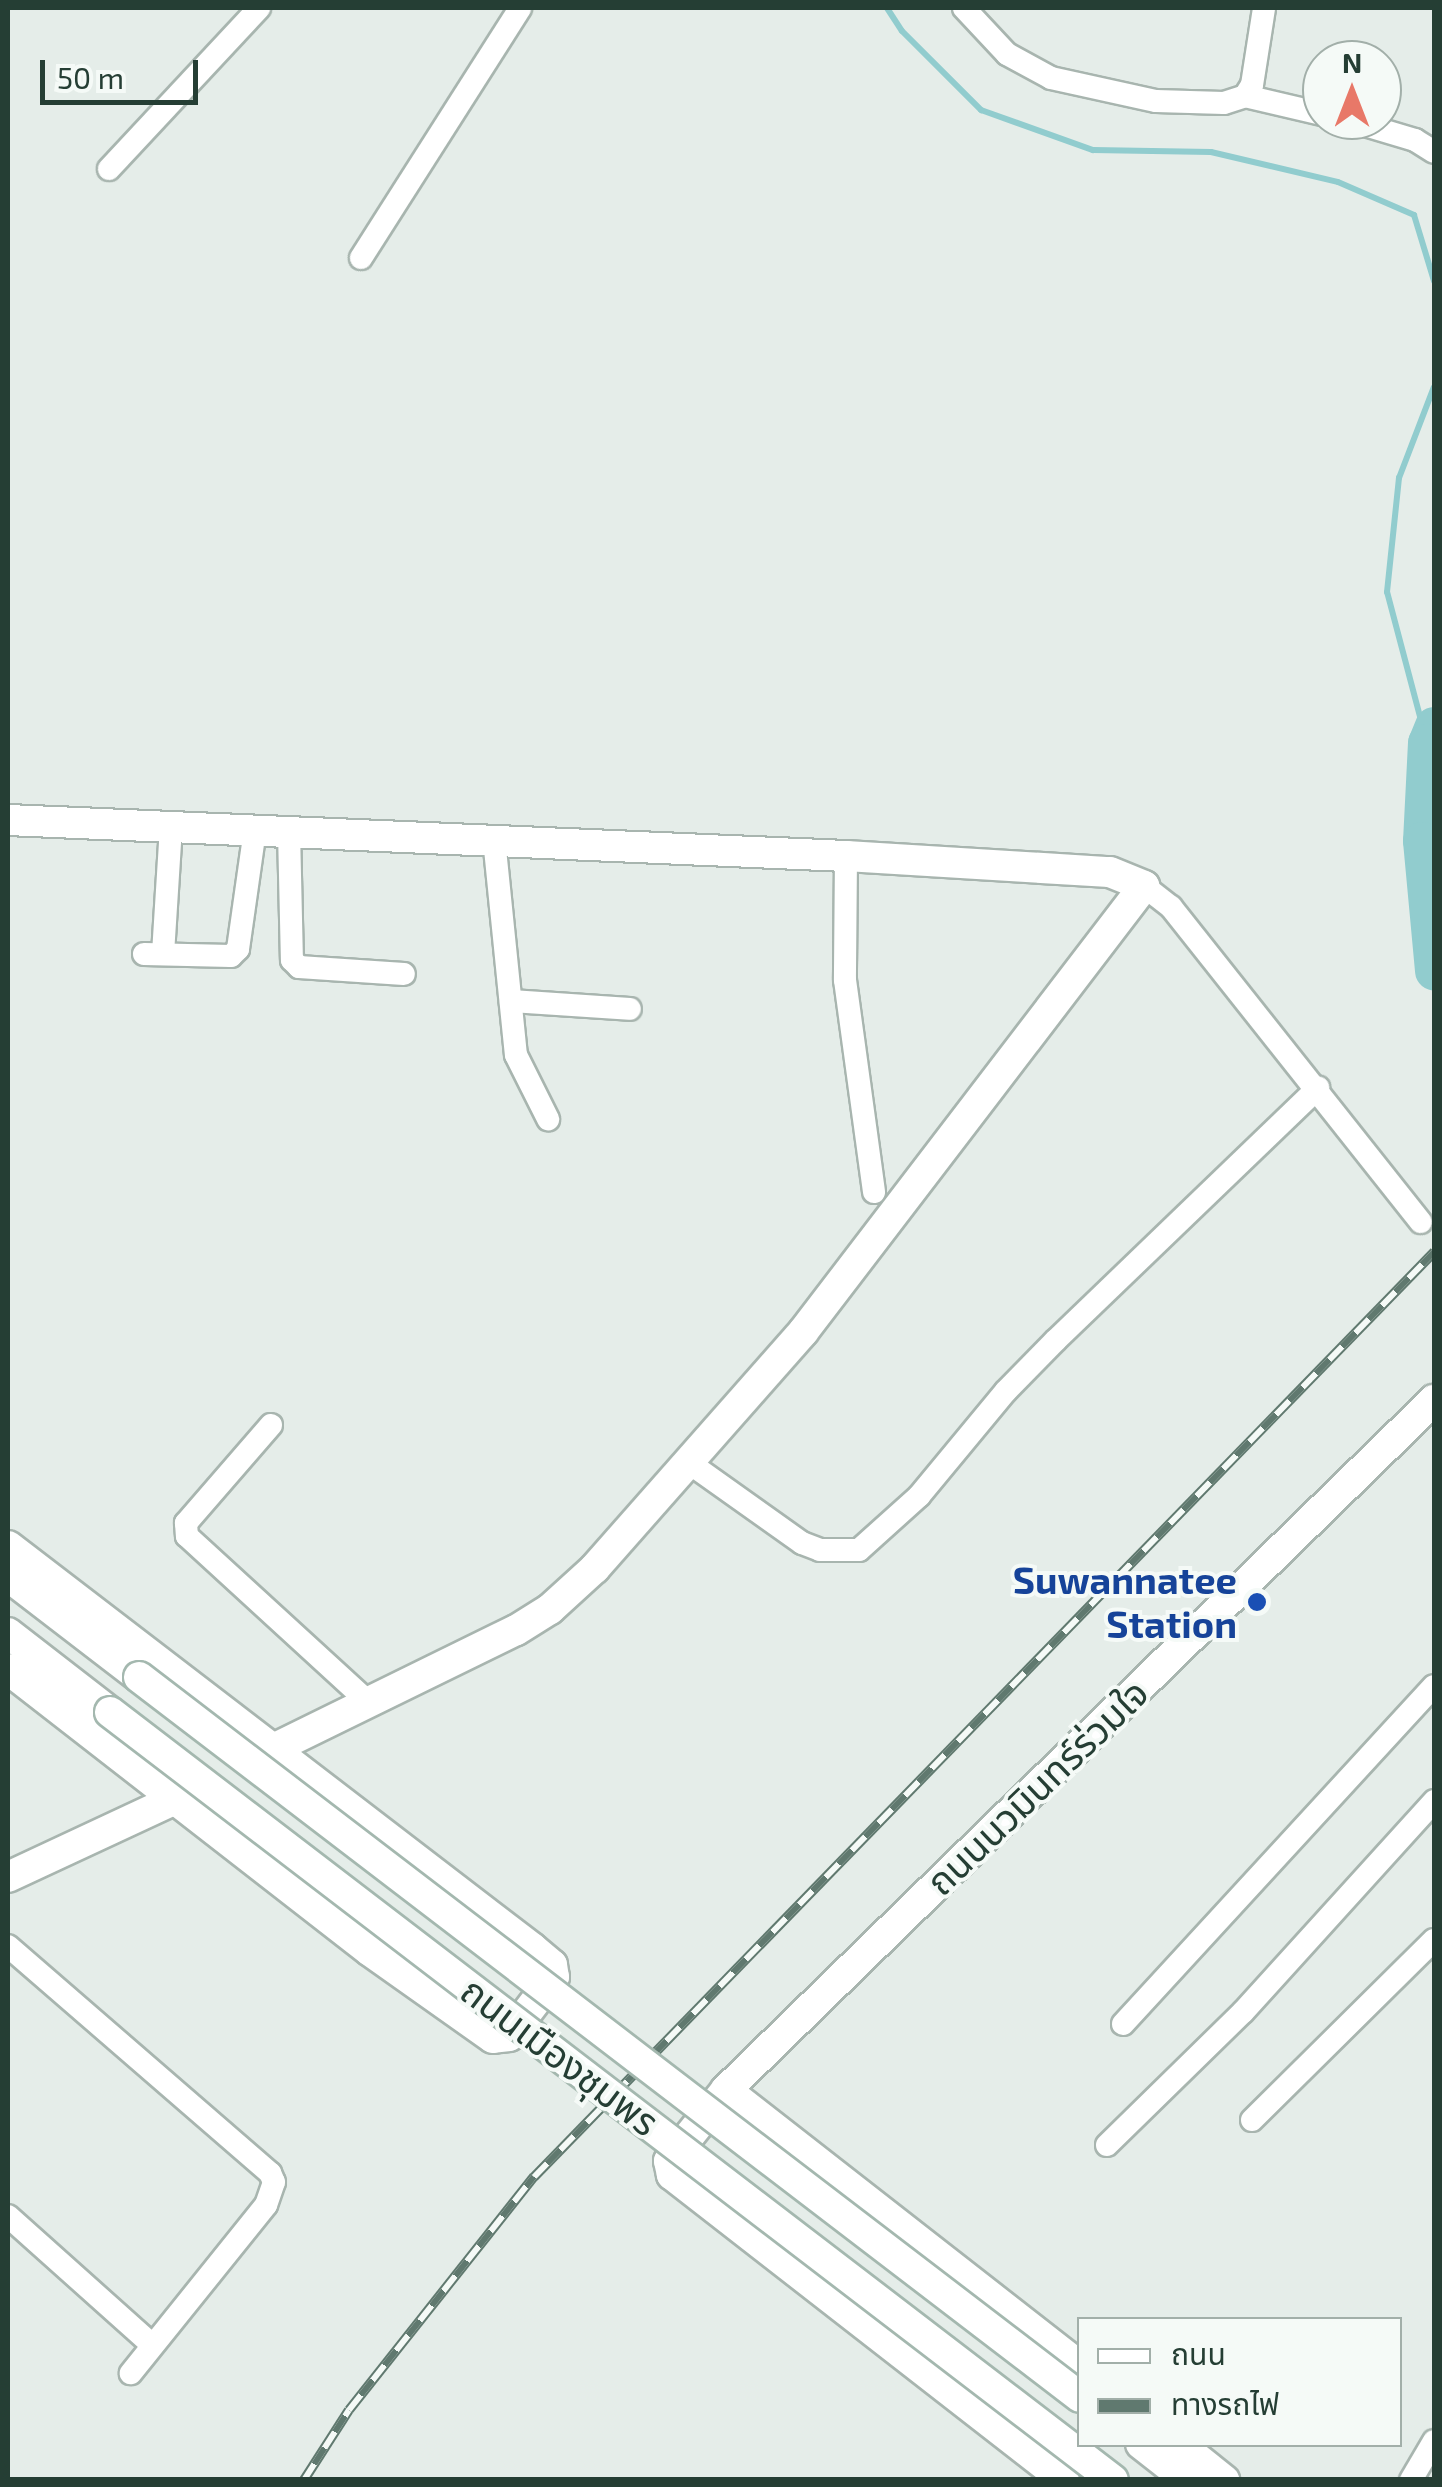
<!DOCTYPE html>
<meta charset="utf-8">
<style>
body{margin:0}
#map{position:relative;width:1442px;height:2487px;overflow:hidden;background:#e5ede9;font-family:"Exo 2","Noto Sans Thai",sans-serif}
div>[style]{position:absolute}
.stream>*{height:6px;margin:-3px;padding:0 3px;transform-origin:3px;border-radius:3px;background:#91ccce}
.river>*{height:38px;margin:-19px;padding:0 19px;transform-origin:19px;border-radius:19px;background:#91ccce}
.roads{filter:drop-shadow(2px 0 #a8b5af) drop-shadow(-2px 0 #a8b5af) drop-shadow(0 2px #a8b5af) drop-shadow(0 -2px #a8b5af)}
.street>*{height:22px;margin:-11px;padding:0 11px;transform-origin:11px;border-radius:11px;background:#fff}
.secondary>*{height:30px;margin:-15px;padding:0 15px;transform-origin:15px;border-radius:15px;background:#fff}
.rail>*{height:10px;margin-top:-5px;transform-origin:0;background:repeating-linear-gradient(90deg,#f5faf7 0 19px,#60796f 0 38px);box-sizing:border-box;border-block:2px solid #60796f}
.bridges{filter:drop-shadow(2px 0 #a4b8af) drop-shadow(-2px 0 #a4b8af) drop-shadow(0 2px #a4b8af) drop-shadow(0 -2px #a4b8af)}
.secondary-bridge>*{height:30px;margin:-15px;padding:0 15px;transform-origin:15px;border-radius:15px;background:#fff}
.dots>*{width:28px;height:28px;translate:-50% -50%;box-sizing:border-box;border:5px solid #f5faf7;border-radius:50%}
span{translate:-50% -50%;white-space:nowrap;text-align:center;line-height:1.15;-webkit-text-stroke:8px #f5faf7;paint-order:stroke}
.transit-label{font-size:38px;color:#164399;font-weight:700}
.right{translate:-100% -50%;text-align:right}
.street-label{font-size:38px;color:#253e34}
.frame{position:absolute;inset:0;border:10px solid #253e34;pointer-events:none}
.legend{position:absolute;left:1077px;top:2317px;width:325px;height:130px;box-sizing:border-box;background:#f5faf7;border:2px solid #a2afa9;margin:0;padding:12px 18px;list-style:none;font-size:30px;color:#253e34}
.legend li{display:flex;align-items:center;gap:20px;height:50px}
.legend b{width:50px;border:2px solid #a2afa9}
.north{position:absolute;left:1302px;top:40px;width:100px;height:100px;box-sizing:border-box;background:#f5faf7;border:2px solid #a2afa9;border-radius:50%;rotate:0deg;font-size:28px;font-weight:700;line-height:40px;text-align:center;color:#253e34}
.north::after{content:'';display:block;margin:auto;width:35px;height:45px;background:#e87868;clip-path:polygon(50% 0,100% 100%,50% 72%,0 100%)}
.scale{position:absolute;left:40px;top:60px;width:158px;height:45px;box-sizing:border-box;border:5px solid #253e34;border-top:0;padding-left:12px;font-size:30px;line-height:35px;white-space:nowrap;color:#253e34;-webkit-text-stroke:8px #f5faf7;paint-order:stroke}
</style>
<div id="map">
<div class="stream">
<div style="left:887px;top:8px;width:27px;rotate:57deg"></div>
<div style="left:902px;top:31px;width:112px;rotate:45deg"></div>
<div style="left:981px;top:110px;width:119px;rotate:19.7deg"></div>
<div style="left:1093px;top:150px;width:118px;rotate:1deg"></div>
<div style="left:1211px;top:152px;width:130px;rotate:13.3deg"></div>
<div style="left:1338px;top:182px;width:83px;rotate:23.5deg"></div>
<div style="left:1414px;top:215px;width:69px;rotate:73.1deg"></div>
<div style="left:1427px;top:743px;width:156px;rotate:-104.8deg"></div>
<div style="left:1387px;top:592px;width:115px;rotate:-84deg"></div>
<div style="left:1399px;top:478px;width:97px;rotate:-69deg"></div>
</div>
<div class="river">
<div style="left:1434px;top:726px;width:18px;rotate:112deg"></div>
<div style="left:1427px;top:743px;width:98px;rotate:92.9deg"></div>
<div style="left:1422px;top:841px;width:131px;rotate:84.7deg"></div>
</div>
<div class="roads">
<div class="street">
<div style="left:964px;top:8px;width:63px;rotate:46.9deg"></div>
<div style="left:1007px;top:54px;width:50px;rotate:28.6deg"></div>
<div style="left:1051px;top:78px;width:107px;rotate:12.4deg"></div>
<div style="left:1156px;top:101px;width:68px;rotate:1.7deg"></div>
<div style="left:1224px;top:103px;width:22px;rotate:-18deg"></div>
<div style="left:1245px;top:96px;width:13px;rotate:-58deg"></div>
<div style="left:1252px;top:85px;width:78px;rotate:-81.1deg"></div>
<div style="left:1245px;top:96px;width:79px;rotate:13.2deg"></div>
<div style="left:1348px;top:120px;width:70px;rotate:16.6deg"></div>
<div style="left:1415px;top:140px;width:22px;rotate:32deg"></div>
<div style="left:109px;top:169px;width:220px;rotate:-47deg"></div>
<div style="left:361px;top:258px;width:296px;rotate:-57.5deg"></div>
<div style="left:289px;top:831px;width:129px;rotate:88.7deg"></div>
<div style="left:292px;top:960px;width:10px;rotate:45deg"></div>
<div style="left:299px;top:967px;width:105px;rotate:3.8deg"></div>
<div style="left:494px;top:839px;width:217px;rotate:84.2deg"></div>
<div style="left:516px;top:1055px;width:72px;rotate:63.4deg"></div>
<div style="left:846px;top:856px;width:124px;rotate:90.5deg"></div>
<div style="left:845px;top:980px;width:214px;rotate:82.2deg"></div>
<div style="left:1144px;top:886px;width:34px;rotate:38deg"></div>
<div style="left:1171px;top:907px;width:402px;rotate:51.6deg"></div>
<div style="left:144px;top:954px;width:87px;rotate:1.3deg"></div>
<div style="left:231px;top:956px;width:10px;rotate:-45deg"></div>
<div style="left:238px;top:949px;width:120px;rotate:-81.9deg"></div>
<div style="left:163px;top:954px;width:127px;rotate:-86.4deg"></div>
<div style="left:511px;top:1001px;width:119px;rotate:3.8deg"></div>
<div style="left:271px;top:1425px;width:130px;rotate:130.9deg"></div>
<div style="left:186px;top:1523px;width:13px;rotate:86deg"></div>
<div style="left:187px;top:1536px;width:246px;rotate:42.5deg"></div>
<div style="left:688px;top:1462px;width:140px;rotate:35.4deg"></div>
<div style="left:802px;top:1543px;width:19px;rotate:21deg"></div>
<div style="left:820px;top:1550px;width:39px"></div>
<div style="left:859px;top:1550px;width:81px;rotate:-42deg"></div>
<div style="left:919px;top:1496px;width:136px;rotate:-50.4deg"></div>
<div style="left:1006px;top:1391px;width:71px;rotate:-45.6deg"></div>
<div style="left:1056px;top:1340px;width:364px;rotate:-43.9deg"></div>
<div style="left:8px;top:1946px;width:347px;rotate:40.9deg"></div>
<div style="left:270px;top:2173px;width:10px;rotate:66deg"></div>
<div style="left:274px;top:2182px;width:24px;rotate:109deg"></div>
<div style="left:266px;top:2205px;width:216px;rotate:128.8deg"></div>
<div style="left:1123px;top:2024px;width:459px;rotate:-47.4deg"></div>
<div style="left:1252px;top:2120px;width:256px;rotate:-44.7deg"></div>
<div style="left:1107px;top:2145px;width:190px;rotate:-44.4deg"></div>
<div style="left:1243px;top:2012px;width:285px;rotate:-47.8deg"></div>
<div style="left:8px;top:2216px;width:192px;rotate:41.8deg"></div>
<div style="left:1411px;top:2480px;width:45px;rotate:-59.5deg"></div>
</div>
<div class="secondary">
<div style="left:8px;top:820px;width:839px;rotate:2.46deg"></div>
<div style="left:846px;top:856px;width:264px;rotate:3.5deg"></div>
<div style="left:1110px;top:872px;width:37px;rotate:22deg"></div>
<div style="left:1144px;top:886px;width:561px;rotate:127.4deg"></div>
<div style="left:803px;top:1332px;width:315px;rotate:131.4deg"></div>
<div style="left:595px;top:1568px;width:61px;rotate:137.7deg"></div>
<div style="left:550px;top:1609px;width:40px;rotate:148deg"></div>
<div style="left:516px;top:1630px;width:273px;rotate:153.9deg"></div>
<div style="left:8px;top:1546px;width:660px;rotate:37.49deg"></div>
<div style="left:532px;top:1948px;width:26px;rotate:40deg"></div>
<div style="left:552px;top:1965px;width:12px;rotate:81deg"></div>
<div style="left:554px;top:1977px;width:74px;rotate:127.3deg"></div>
<div style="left:509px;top:2036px;width:16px;rotate:173deg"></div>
<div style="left:493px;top:2038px;width:151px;rotate:-144.7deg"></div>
<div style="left:370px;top:1951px;width:459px;rotate:-142.1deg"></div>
<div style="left:8px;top:1576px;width:165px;rotate:37.6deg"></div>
<div style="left:8px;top:1633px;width:129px;rotate:37.8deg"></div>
<div style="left:8px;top:1877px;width:182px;rotate:-25deg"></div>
<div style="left:726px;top:2090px;width:989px;rotate:-44.26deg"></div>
<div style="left:1141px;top:2444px;width:58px;rotate:38deg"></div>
<div style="left:1179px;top:2444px;width:58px;rotate:38.7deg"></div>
<div style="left:1064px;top:2480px;width:497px;rotate:-142.1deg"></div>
<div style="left:672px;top:2175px;width:14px;rotate:-102deg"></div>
<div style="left:669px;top:2161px;width:91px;rotate:-51.2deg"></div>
<div style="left:726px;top:2090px;width:449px;rotate:38deg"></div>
</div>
</div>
<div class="rail">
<div style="left:304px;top:2480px;width:83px;rotate:-57.3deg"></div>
<div style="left:349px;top:2410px;width:298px;rotate:-51.6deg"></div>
<div style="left:534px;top:2177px;width:1291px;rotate:-45.78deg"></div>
</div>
<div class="bridges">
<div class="secondary-bridge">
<div style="left:139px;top:1677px;width:1185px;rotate:37.42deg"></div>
<div style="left:110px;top:1712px;width:1263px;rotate:37.44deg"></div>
</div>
</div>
<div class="dots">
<div style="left:1257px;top:1602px;background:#1a4fb4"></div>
</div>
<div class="transit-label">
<span class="right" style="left:1237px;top:1602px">Suwannatee<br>Station</span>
</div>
<div class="street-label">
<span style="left:1037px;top:1787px;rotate:-44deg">ถนนนวมินทร์ร่วมใจ</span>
<span style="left:560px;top:2056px;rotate:37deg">ถนนเมืองชุมพร</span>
</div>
<div class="frame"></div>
<ul class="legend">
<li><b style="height:12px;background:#fff"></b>ถนน</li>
<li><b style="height:12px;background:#60796f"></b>ทางรถไฟ</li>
</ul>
<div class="north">N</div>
<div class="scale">50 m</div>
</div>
